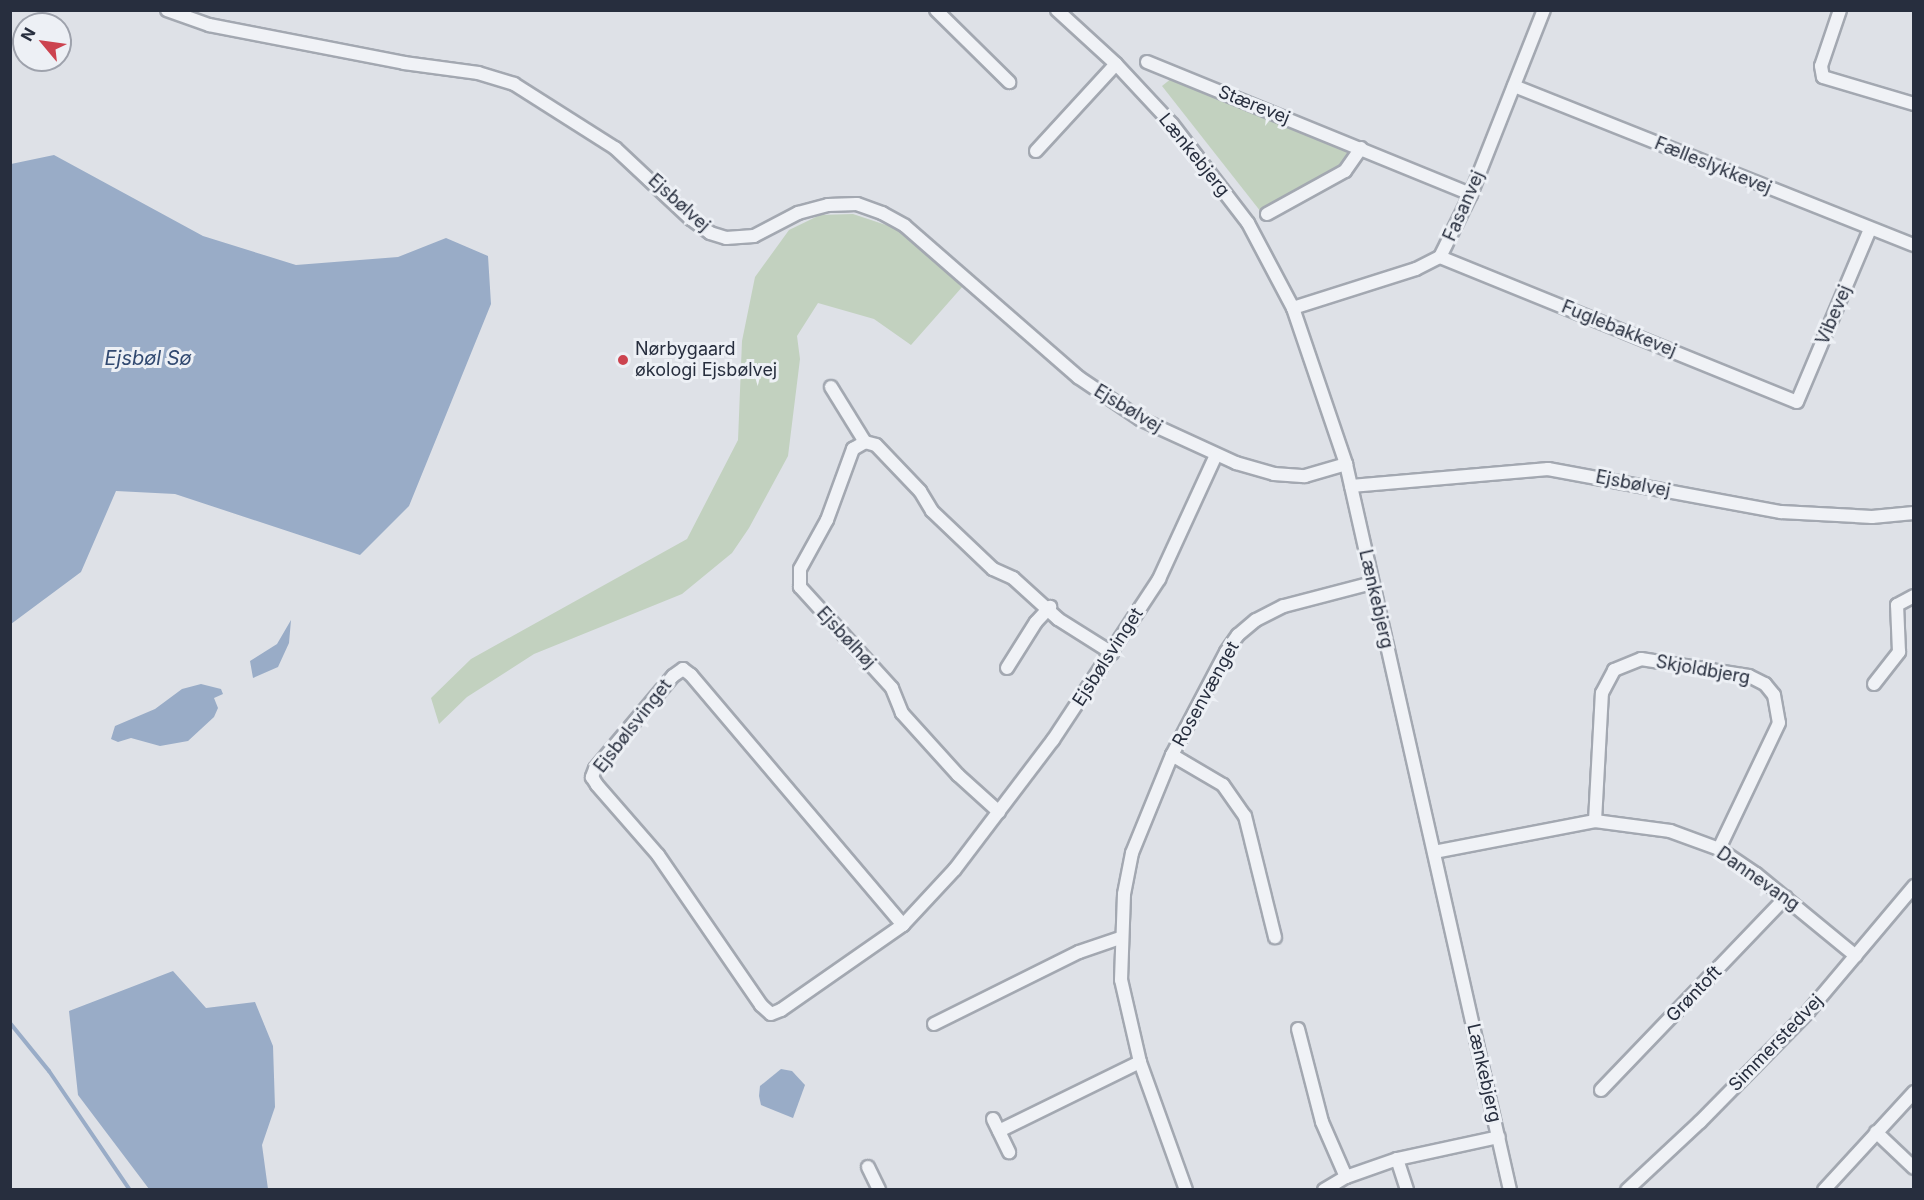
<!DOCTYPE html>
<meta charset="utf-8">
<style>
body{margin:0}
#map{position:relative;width:1924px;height:1200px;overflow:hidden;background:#dee1e7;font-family:Inter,sans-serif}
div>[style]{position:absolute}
.green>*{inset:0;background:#c2d1bf}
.water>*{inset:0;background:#99acc7}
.stream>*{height:4px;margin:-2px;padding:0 2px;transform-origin:2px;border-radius:2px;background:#99acc7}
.roads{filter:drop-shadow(2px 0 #a3a8b1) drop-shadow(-2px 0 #a3a8b1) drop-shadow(0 2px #a3a8b1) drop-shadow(0 -2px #a3a8b1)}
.minor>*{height:12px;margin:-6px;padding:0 6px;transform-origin:6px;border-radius:6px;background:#f0f2f6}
.dots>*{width:16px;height:16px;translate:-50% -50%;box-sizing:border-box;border:3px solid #edf0f5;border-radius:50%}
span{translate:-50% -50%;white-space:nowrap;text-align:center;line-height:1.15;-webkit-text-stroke:6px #edf0f5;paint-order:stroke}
.street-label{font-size:18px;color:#272e3e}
.poi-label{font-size:18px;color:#272e3e}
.left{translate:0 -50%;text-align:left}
.water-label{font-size:20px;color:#324a71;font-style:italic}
.frame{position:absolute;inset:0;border:12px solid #272e3e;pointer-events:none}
.north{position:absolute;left:12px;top:12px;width:60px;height:60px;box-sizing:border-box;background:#edf0f5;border:2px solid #9ea2ac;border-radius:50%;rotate:299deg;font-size:16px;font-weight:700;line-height:24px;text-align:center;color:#272e3e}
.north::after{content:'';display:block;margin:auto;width:21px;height:27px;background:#cc434f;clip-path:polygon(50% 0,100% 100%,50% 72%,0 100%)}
</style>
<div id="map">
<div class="green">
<div style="clip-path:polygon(1172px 78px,1348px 149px,1348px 156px,1341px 168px,1261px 212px,1162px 86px)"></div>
<div style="clip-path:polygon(853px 214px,895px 228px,963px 286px,911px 345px,874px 319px,818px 303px,797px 336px,800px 359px,788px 456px,749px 528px,732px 553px,682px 594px,534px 654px,467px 697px,439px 724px,431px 698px,471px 659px,687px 539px,738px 440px,742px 341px,755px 277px,789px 230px,820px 215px)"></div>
</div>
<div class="water">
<div style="clip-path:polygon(54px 155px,203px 236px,296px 265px,398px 257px,446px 238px,488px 256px,491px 304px,409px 506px,360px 555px,175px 494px,116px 491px,81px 572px,11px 624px,11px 164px)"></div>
<div style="clip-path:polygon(291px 620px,289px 643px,278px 667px,253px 678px,250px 661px,277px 644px)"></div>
<div style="clip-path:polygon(201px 684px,221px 689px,223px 694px,214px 698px,218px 708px,214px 717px,188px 741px,160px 746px,131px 738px,118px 742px,111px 739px,115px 726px,155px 709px,182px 689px)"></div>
<div style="clip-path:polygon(173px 971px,206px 1008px,255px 1002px,273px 1046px,275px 1107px,262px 1145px,268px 1189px,149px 1189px,78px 1095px,69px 1011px)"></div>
<div style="clip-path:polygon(781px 1069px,792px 1071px,805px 1085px,793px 1118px,761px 1105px,759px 1096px,760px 1086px)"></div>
</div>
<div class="stream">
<div style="left:10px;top:1023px;width:62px;rotate:50.9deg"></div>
<div style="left:49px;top:1071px;width:144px;rotate:55.8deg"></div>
</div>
<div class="roads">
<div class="minor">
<div style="left:167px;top:10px;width:45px;rotate:19.7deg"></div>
<div style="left:209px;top:25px;width:199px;rotate:11deg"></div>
<div style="left:404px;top:63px;width:75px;rotate:7.7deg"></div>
<div style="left:478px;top:73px;width:38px;rotate:17deg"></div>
<div style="left:514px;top:84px;width:120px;rotate:32.4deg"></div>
<div style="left:615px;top:148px;width:104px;rotate:43.1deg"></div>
<div style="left:691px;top:219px;width:24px;rotate:36deg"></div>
<div style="left:710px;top:233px;width:17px;rotate:17deg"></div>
<div style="left:726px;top:238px;width:28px;rotate:-4deg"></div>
<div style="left:754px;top:236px;width:50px;rotate:-27.6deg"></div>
<div style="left:798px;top:213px;width:31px;rotate:-15deg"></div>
<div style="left:828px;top:205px;width:29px;rotate:-2deg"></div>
<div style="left:857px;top:204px;width:27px;rotate:20deg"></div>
<div style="left:882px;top:213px;width:26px;rotate:29deg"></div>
<div style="left:905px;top:226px;width:230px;rotate:41.1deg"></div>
<div style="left:1078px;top:377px;width:75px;rotate:34.1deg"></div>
<div style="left:1140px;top:419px;width:106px;rotate:24.6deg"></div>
<div style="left:1236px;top:463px;width:40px;rotate:16deg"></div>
<div style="left:1274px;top:474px;width:31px;rotate:4deg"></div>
<div style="left:1305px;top:476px;width:43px;rotate:-16.3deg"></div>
<div style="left:936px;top:10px;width:103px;rotate:44.6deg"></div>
<div style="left:1057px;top:10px;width:80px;rotate:42.5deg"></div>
<div style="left:1116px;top:64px;width:82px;rotate:47deg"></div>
<div style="left:1172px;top:124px;width:125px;rotate:52.5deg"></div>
<div style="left:1248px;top:223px;width:96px;rotate:62.1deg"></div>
<div style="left:1293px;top:308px;width:165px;rotate:71.2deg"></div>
<div style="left:1346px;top:464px;width:744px;rotate:77.27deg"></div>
<div style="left:1840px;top:10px;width:59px;rotate:108.7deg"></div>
<div style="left:1821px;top:66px;width:11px;rotate:80deg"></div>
<div style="left:1823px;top:77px;width:95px;rotate:16.5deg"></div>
<div style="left:1147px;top:62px;width:350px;rotate:22.2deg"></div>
<div style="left:1514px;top:86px;width:430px;rotate:21.7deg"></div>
<div style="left:1036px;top:151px;width:118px;rotate:-47.4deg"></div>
<div style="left:1267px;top:214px;width:89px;rotate:-28.9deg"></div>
<div style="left:1345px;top:171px;width:28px;rotate:-55deg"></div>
<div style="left:1440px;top:257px;width:385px;rotate:22.1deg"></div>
<div style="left:1797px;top:402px;width:188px;rotate:-67.1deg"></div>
<div style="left:1293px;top:308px;width:129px;rotate:-17.6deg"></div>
<div style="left:1416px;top:269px;width:27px;rotate:-27deg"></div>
<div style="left:1440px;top:257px;width:70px;rotate:-63.8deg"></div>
<div style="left:1471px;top:194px;width:198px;rotate:-68.4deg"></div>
<div style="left:831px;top:387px;width:65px;rotate:58.3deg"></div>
<div style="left:1351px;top:486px;width:198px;rotate:-4.9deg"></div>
<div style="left:1548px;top:469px;width:237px;rotate:10.5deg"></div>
<div style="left:1781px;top:512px;width:91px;rotate:3.1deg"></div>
<div style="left:1872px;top:517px;width:42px;rotate:-5.4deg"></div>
<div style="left:1007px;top:668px;width:54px;rotate:-57.8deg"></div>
<div style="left:1036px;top:622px;width:21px;rotate:-47deg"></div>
<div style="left:1874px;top:684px;width:41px;rotate:-52deg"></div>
<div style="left:1899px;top:652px;width:47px;rotate:-92.4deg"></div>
<div style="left:1897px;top:605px;width:19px;rotate:-28deg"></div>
<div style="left:1172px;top:755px;width:59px;rotate:30.5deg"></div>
<div style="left:1223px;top:785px;width:38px;rotate:55deg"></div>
<div style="left:1245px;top:816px;width:125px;rotate:76.1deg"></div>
<div style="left:999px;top:812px;width:55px;rotate:-137.9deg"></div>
<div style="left:958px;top:775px;width:84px;rotate:-132.1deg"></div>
<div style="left:902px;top:713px;width:27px;rotate:-112deg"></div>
<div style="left:892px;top:688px;width:137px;rotate:-132.3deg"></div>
<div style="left:800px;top:587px;width:18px;rotate:-90deg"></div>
<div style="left:800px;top:569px;width:56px;rotate:-61.1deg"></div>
<div style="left:827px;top:520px;width:76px;rotate:-69.9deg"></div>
<div style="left:853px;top:449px;width:14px;rotate:-30deg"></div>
<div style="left:865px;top:442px;width:11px;rotate:15deg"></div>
<div style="left:876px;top:445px;width:64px;rotate:46.3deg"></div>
<div style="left:920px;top:491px;width:23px;rotate:59deg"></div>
<div style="left:932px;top:511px;width:84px;rotate:43.6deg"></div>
<div style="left:993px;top:569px;width:22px;rotate:24deg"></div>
<div style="left:1013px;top:578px;width:61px;rotate:42.3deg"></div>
<div style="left:1058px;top:619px;width:64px;rotate:32.2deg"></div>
<div style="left:1595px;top:821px;width:128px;rotate:-86.9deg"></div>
<div style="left:1602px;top:693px;width:26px;rotate:-62deg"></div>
<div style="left:1614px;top:670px;width:29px;rotate:-22deg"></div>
<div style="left:1641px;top:659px;width:109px;rotate:8.9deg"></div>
<div style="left:1749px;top:676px;width:18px;rotate:27deg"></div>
<div style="left:1765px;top:684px;width:14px;rotate:51deg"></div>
<div style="left:1774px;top:695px;width:28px;rotate:80deg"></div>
<div style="left:1779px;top:723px;width:140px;rotate:115.5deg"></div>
<div style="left:1434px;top:852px;width:164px;rotate:-10.9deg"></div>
<div style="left:1595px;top:821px;width:76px;rotate:7.6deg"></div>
<div style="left:1670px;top:831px;width:52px;rotate:20.2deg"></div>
<div style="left:1719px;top:849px;width:45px;rotate:34deg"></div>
<div style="left:1756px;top:874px;width:129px;rotate:39.4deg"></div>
<div style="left:903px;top:925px;width:328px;rotate:-130.3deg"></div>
<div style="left:691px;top:675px;width:10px;rotate:-143deg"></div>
<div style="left:683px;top:669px;width:12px;rotate:145deg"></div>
<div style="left:673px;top:676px;width:121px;rotate:130deg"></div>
<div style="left:595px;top:769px;width:9px;rotate:111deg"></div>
<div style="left:592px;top:777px;width:9px;rotate:58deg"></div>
<div style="left:597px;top:785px;width:93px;rotate:48.9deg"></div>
<div style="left:658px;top:855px;width:182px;rotate:55.5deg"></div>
<div style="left:761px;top:1005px;width:13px;rotate:42deg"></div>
<div style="left:771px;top:1014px;width:11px;rotate:-22deg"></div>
<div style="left:781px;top:1010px;width:149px;rotate:-34.9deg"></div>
<div style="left:903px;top:925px;width:76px;rotate:-47.1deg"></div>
<div style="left:955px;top:869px;width:162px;rotate:-52.8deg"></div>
<div style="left:1053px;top:740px;width:193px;rotate:-56.6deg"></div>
<div style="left:1159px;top:579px;width:136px;rotate:-65.3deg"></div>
<div style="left:934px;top:1024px;width:162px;rotate:-26.4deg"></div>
<div style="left:1079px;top:952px;width:43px;rotate:-18.9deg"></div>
<div style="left:1298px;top:1029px;width:96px;rotate:75.5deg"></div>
<div style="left:1322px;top:1122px;width:60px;rotate:66.4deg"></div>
<div style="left:1601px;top:1090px;width:267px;rotate:-46.2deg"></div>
<div style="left:993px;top:1119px;width:37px;rotate:64deg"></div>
<div style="left:999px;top:1131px;width:157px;rotate:-26.1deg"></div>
<div style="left:1876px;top:1132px;width:52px;rotate:43.5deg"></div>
<div style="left:1397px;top:1159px;width:33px;rotate:72deg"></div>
<div style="left:868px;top:1167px;width:25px;rotate:64deg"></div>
<div style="left:1186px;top:1190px;width:136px;rotate:-109.8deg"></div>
<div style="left:1140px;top:1062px;width:84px;rotate:-103deg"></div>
<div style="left:1121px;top:980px;width:86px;rotate:-88deg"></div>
<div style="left:1124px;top:894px;width:42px;rotate:-79deg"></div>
<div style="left:1132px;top:853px;width:106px;rotate:-67.8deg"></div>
<div style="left:1172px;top:755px;width:116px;rotate:-62.3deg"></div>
<div style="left:1226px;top:652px;width:21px;rotate:-55deg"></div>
<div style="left:1238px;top:635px;width:23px;rotate:-40deg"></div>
<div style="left:1256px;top:620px;width:31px;rotate:-27deg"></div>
<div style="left:1284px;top:606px;width:91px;rotate:-14.6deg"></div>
<div style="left:1324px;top:1190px;width:26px;rotate:-31deg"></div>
<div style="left:1346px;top:1177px;width:54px;rotate:-19.4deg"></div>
<div style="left:1397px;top:1159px;width:104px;rotate:-12.2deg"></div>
<div style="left:1627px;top:1190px;width:100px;rotate:-43deg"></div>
<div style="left:1700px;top:1122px;width:154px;rotate:-45.5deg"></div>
<div style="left:1808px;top:1012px;width:165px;rotate:-49.9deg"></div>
<div style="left:1824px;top:1190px;width:133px;rotate:-47.4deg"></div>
</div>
</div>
<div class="dots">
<div style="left:623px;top:360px;background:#cc434f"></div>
</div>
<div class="street-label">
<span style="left:1254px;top:105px;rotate:22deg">Stærevej</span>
<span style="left:1194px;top:155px;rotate:51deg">Lænkebjerg</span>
<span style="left:1713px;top:166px;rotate:22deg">Fælleslykkevej</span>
<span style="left:679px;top:203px;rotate:42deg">Ejsbølvej</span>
<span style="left:1464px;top:206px;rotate:-66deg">Fasanvej</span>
<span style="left:1834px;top:315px;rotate:-67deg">Vibevej</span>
<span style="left:1619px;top:329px;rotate:22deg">Fuglebakkevej</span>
<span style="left:1128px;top:409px;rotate:31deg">Ejsbølvej</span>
<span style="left:1633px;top:484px;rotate:11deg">Ejsbølvej</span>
<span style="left:1376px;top:599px;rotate:77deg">Lænkebjerg</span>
<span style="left:846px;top:638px;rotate:47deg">Ejsbølhøj</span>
<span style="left:1108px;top:657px;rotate:-57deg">Ejsbølsvinget</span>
<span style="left:1703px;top:670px;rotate:10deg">Skjoldbjerg</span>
<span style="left:1206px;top:694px;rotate:-61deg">Rosenvænget</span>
<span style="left:633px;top:726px;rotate:-52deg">Ejsbølsvinget</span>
<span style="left:1758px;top:879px;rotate:35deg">Dannevang</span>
<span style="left:1694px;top:994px;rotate:-46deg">Grøntoft</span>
<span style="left:1776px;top:1043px;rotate:-46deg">Simmerstedvej</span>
<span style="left:1484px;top:1073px;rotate:77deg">Lænkebjerg</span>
</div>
<div class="poi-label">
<span class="left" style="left:635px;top:360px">Nørbygaard<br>økologi Ejsbølvej</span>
</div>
<div class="water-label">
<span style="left:148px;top:358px">Ejsbøl Sø</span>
</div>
<div class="frame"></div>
<div class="north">N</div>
</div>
